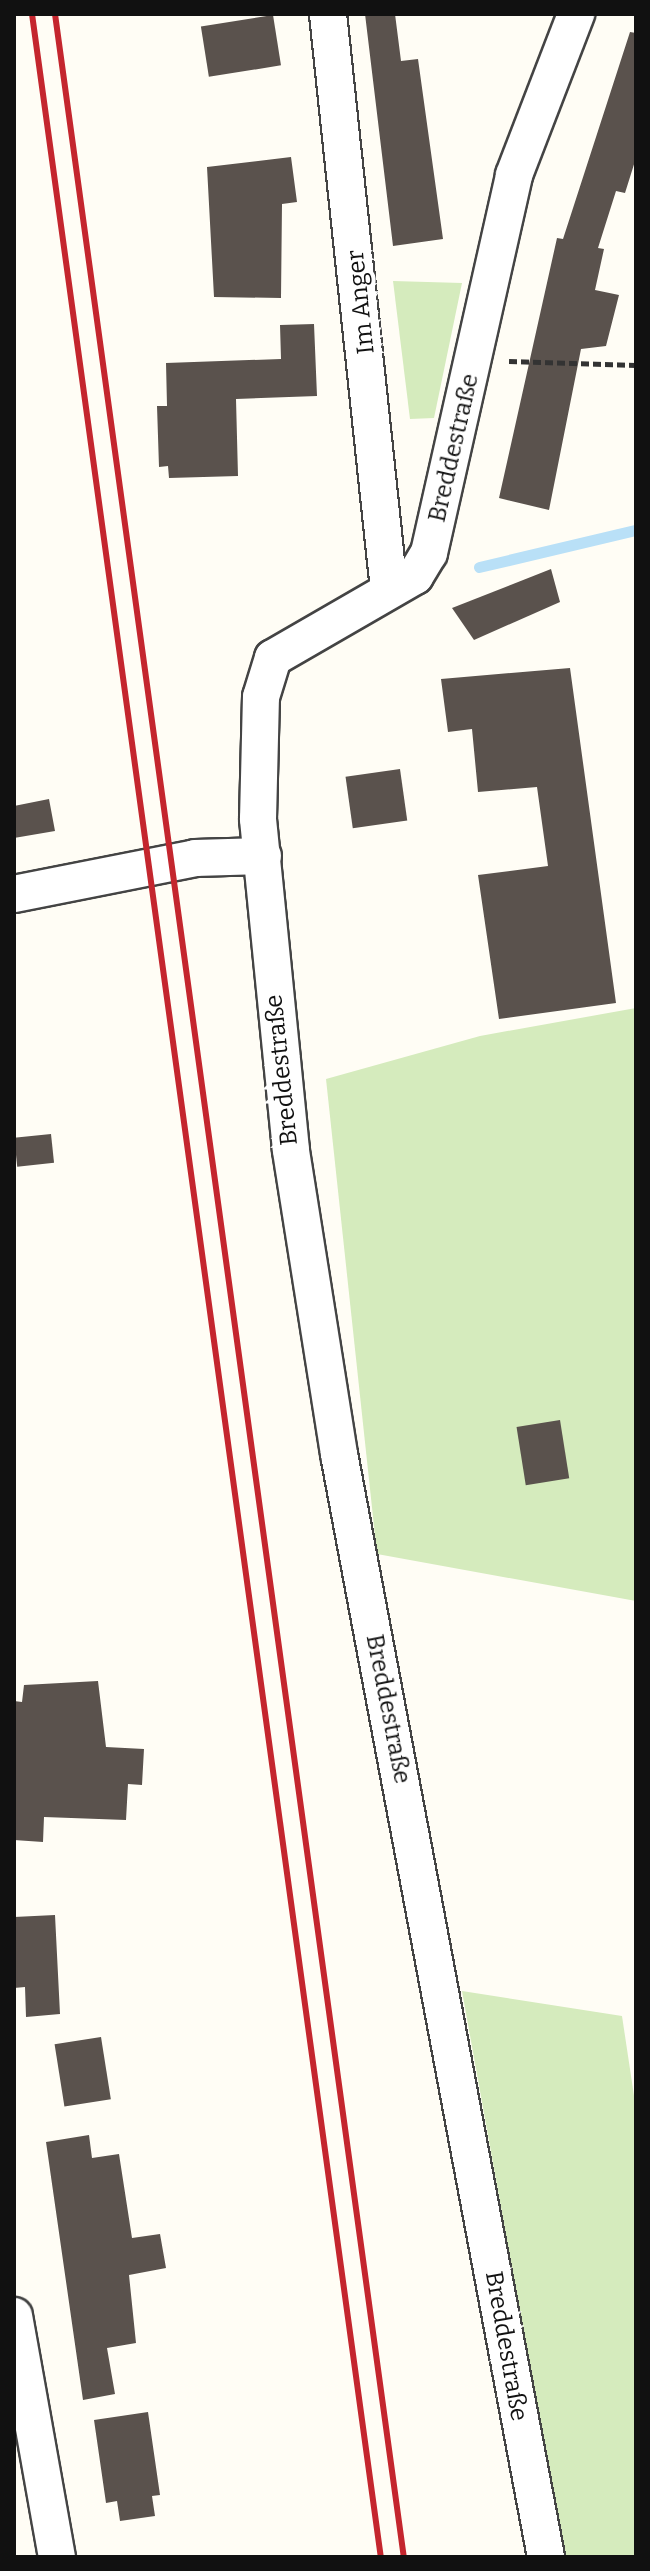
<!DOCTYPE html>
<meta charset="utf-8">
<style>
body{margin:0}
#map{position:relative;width:650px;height:2571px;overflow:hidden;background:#fffdf5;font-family:Bitter,serif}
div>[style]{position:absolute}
.green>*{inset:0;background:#d5ebbd}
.stream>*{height:11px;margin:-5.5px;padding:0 5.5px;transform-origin:5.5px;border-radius:5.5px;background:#b9e0f7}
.building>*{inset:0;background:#5a524d;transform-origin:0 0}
.path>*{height:5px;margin-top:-2.5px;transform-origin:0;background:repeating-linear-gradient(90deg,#333 0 8px,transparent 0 12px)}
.roads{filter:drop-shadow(2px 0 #444) drop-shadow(-2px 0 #444) drop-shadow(0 2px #444) drop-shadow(0 -2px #444)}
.street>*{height:36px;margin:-18px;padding:0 18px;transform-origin:18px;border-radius:18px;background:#fff}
.rail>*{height:6px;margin:-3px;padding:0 3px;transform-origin:3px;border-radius:3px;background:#c4262e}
span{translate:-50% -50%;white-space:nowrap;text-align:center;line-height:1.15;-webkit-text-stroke:8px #fff;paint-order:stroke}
.street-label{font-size:24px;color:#111}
.frame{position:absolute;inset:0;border:16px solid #111;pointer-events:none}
</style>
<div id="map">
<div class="green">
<div style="clip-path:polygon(393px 281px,462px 283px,434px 418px,410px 419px)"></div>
<div style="clip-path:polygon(636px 1008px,636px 1601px,377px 1554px,326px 1079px,480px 1036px)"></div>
<div style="clip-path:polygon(462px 1991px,622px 2016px,636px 2109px,636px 2557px,564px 2557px)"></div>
</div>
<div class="stream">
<div style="left:479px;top:567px;width:161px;rotate:-13.3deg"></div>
</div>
<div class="building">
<div style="clip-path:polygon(365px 14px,395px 14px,401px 61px,418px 59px,443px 239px,393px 246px)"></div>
<div style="left:273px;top:15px;width:51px;height:73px;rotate:81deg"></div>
<div style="clip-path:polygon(630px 32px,636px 33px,636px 158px,625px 193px,616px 191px,598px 248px,604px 249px,595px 290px,619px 295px,606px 346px,581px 349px,549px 510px,499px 498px,557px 238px,563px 239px)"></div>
<div style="clip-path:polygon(291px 157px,297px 202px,282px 204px,281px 298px,214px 297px,207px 167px)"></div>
<div style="clip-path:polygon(314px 324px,317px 396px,236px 399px,238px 476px,169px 478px,168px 466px,159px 467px,157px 406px,167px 406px,166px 363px,281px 359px,280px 325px)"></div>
<div style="clip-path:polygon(551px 569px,560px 602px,474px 640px,452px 608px)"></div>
<div style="clip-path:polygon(570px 668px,616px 1003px,499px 1019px,478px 875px,548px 866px,537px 787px,478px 792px,472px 729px,448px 732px,441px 679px)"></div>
<div style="left:400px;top:769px;width:52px;height:55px;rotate:82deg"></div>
<div style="clip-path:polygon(49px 799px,55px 831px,14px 838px,14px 806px)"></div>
<div style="left:51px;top:1134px;width:29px;height:37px;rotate:84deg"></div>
<div style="left:560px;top:1420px;width:59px;height:44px;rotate:81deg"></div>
<div style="clip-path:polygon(98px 1681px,106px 1747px,144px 1749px,142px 1785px,128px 1784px,126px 1820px,44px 1817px,43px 1842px,14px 1840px,14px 1701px,22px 1702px,24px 1685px)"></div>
<div style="clip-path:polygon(55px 1915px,60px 2014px,26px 2017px,25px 1987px,14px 1988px,14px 1917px)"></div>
<div style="left:101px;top:2037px;width:63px;height:47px;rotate:81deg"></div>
<div style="clip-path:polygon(89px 2135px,92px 2158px,119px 2154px,132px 2238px,160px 2234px,166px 2268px,129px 2275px,136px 2343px,107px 2348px,115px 2394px,83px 2400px,46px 2142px)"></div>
<div style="clip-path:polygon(148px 2412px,160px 2495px,152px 2496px,155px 2516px,120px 2521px,117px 2501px,106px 2503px,94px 2420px)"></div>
</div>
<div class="path">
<div style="left:509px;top:361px;width:127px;rotate:1.8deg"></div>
</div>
<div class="roads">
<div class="street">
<div style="left:328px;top:14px;width:579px;rotate:83.95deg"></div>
<div style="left:14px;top:894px;width:185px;rotate:-11.2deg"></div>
<div style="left:195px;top:858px;width:68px;rotate:-1.7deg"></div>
<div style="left:14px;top:2316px;width:245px;rotate:79.9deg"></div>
<div style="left:546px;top:2557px;width:1122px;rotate:-100.63deg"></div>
<div style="left:339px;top:1454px;width:308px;rotate:-99deg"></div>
<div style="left:291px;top:1150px;width:333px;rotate:-95.7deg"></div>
<div style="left:258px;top:819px;width:122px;rotate:-88.6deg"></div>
<div style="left:261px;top:697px;width:41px;rotate:-72.9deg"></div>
<div style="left:273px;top:658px;width:164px;rotate:-30deg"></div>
<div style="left:415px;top:576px;width:27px;rotate:-59deg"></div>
<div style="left:429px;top:553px;width:387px;rotate:-77.3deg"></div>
<div style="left:514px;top:175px;width:173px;rotate:-68.9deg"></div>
</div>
</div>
<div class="rail">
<div style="left:32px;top:14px;width:2567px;rotate:82.19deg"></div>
<div style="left:55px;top:14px;width:2567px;rotate:82.19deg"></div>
</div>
<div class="street-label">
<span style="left:361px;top:302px;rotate:-96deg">Im Anger</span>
<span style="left:454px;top:448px;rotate:-77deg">Breddestraße</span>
<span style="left:282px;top:1070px;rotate:-96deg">Breddestraße</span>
<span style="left:388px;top:1709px;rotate:79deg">Breddestraße</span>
<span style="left:506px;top:2346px;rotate:80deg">Breddestraße</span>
</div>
<div class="frame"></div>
</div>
